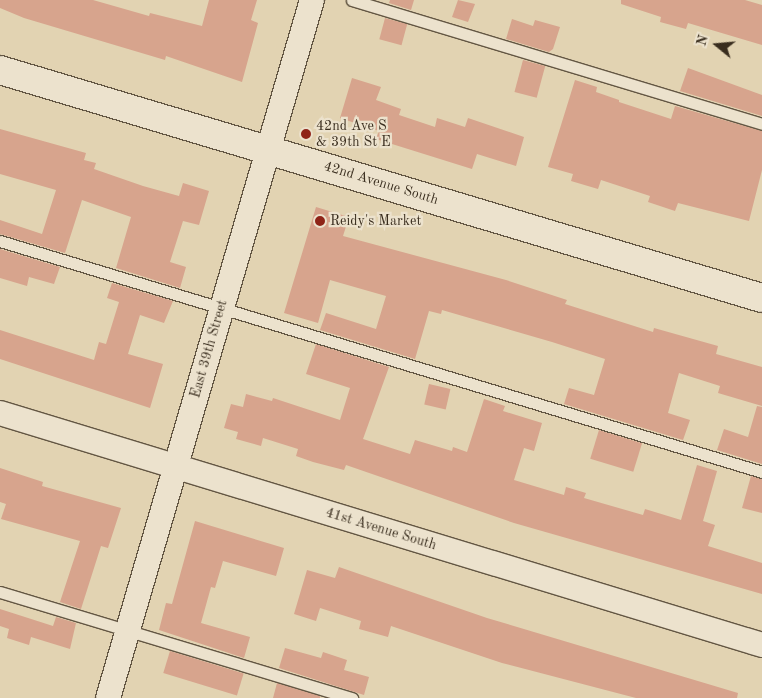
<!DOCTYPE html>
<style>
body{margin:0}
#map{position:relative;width:762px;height:698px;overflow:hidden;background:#e2d3b2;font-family:"Old Standard TT",serif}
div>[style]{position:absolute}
.building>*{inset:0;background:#d7a48d;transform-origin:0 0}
.roads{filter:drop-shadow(1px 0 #635643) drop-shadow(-1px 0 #635643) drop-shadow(0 1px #635643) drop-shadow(0 -1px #635643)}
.service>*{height:11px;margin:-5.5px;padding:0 5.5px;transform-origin:5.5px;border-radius:5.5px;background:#ece2cd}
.minor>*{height:24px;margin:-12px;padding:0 12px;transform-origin:12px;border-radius:12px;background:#ece2cd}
.tertiary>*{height:28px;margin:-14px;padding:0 14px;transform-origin:14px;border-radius:14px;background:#ece2cd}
.dots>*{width:14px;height:14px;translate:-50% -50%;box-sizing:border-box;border:2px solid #ece2cd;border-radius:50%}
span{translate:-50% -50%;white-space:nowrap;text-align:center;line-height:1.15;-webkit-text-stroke:4.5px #ece2cd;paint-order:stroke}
.poi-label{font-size:14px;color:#392d1e}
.left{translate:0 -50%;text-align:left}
.street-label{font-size:14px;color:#392d1e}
.north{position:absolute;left:692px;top:20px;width:50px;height:50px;-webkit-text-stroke:4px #ece2cd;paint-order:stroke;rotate:287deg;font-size:14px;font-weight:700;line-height:20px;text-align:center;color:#392d1e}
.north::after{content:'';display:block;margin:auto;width:18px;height:22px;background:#392d1e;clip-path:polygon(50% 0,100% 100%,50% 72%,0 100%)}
</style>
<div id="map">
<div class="building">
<div style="clip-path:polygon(0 0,93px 0,149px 16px,150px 13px,202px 26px,209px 0,257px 0,251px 20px,258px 23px,242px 82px,166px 56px,165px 60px,24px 18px,0 8px)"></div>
<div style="clip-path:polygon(390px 0,414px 0,411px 10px,389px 3px)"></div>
<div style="clip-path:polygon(458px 0,475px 4px,468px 22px,452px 17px)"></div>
<div style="clip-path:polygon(621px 0,745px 0,762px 5px,762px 45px,688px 23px,686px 29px,660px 22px,661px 17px,621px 4px)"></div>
<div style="left:385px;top:18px;width:23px;height:22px;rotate:15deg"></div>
<div style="clip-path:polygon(512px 19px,533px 26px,535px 20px,560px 27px,553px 49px,549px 52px,506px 39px)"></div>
<div style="left:523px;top:60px;width:23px;height:33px;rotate:15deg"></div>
<div style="clip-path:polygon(688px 68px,762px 95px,762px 116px,680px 91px)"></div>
<div style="clip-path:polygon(352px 78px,381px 87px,376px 100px,401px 109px,399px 115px,435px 127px,437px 118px,465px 127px,468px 118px,524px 137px,516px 166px,477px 154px,472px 169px,376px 139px,379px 131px,340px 118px)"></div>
<div style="clip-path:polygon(575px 80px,597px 87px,596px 92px,619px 100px,619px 102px,671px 119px,675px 106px,762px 131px,762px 170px,749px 221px,678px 203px,675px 211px,648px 202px,650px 196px,601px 180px,598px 189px,571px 181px,573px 174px,548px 167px)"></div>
<div style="clip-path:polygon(0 129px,86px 153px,84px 160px,96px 163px,94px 169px,143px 186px,179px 196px,183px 183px,209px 191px,199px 225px,183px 221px,170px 262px,186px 267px,180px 288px,116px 268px,131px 217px,82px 200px,65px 253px,0 234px,0 220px,42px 234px,56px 190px,0 174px)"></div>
<div style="clip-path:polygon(316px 207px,349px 217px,343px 236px,506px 280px,567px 300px,565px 304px,653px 332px,654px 328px,718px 346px,716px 354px,762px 367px,762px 406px,718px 393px,720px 386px,679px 373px,668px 413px,690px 420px,683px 440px,564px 404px,569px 388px,594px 395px,605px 359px,552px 342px,442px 310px,441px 314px,429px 311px,415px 359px,320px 330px,326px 313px,376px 329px,386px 296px,330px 280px,318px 323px,284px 313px)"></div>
<div style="clip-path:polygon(0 249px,60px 267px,54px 284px,29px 277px,27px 286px,0 278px)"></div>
<div style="clip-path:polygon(112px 283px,173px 301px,164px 323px,140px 315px,128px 354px,163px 364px,150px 408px,0 359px,0 330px,94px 360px,99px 342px,106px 344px,119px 302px,107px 298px)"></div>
<div style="clip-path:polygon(316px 344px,389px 367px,363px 439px,410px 454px,415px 440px,452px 451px,453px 447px,467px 452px,484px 399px,505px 406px,503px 411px,542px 423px,534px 451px,524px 448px,514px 480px,564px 495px,566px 487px,586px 493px,584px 498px,643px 515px,645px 509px,681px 520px,697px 465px,717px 471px,703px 521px,715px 525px,708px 546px,762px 563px,762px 594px,514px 523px,346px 465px,344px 470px,313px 462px,296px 456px,298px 449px,263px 438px,261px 446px,236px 439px,238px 432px,224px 428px,231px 404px,243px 407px,246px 394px,272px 401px,273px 398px,340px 420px,350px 388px,306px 374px)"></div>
<div style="left:429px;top:384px;width:22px;height:21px;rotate:13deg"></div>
<div style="clip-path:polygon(757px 406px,762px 407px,762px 464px,717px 450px,724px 429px,748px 437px)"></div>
<div style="left:599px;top:430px;width:45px;height:30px;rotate:17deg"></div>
<div style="clip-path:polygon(0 468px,43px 482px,42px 486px,121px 508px,108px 548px,101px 546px,81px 609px,60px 602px,80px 541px,1px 519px,6px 504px,0 502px)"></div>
<div style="clip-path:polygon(751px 476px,762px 479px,762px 513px,742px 508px)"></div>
<div style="clip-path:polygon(195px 521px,284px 548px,276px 576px,223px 561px,215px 588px,211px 587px,201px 623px,250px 637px,244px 658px,159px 630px,166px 603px,172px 604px)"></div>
<div style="clip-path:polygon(339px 567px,487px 618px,738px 693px,737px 698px,636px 698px,502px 663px,391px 626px,388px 637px,359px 629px,361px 621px,320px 608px,316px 621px,294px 614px,307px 570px,335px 578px)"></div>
<div style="clip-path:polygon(0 609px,53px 626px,56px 617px,76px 623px,70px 649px,31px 637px,29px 645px,7px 638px,9px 629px,0 626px)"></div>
<div style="clip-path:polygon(285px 648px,321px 658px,323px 652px,347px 660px,344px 670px,369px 677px,364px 695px,279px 668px)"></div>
<div style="left:170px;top:651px;width:77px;height:23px;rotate:17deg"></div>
<div style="clip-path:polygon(277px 683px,320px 696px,320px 698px,273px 698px)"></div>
</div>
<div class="roads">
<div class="service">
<div style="left:352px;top:0;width:428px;rotate:16.8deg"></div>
<div style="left:0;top:241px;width:796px;rotate:16.86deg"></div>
<div style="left:0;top:592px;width:368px;rotate:16.8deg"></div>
</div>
<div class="minor">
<div style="left:0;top:413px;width:797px;rotate:16.93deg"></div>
<div style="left:108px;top:698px;width:727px;rotate:-73.71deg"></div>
</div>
<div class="tertiary">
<div style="left:0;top:70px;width:795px;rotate:16.66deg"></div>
</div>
</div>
<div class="dots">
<div style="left:306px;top:134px;background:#8f2418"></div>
<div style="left:320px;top:221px;background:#8f2418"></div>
</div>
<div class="poi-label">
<span class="left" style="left:316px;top:134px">42nd Ave S<br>&amp; 39th St E</span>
<span class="left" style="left:330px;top:221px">Reidy's Market</span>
</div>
<div class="street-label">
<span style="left:381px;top:183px;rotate:17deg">42nd Avenue South</span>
<span style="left:209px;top:349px;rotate:-74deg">East 39th Street</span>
<span style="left:381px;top:529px;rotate:17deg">41st Avenue South</span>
</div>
<div class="north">N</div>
</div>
